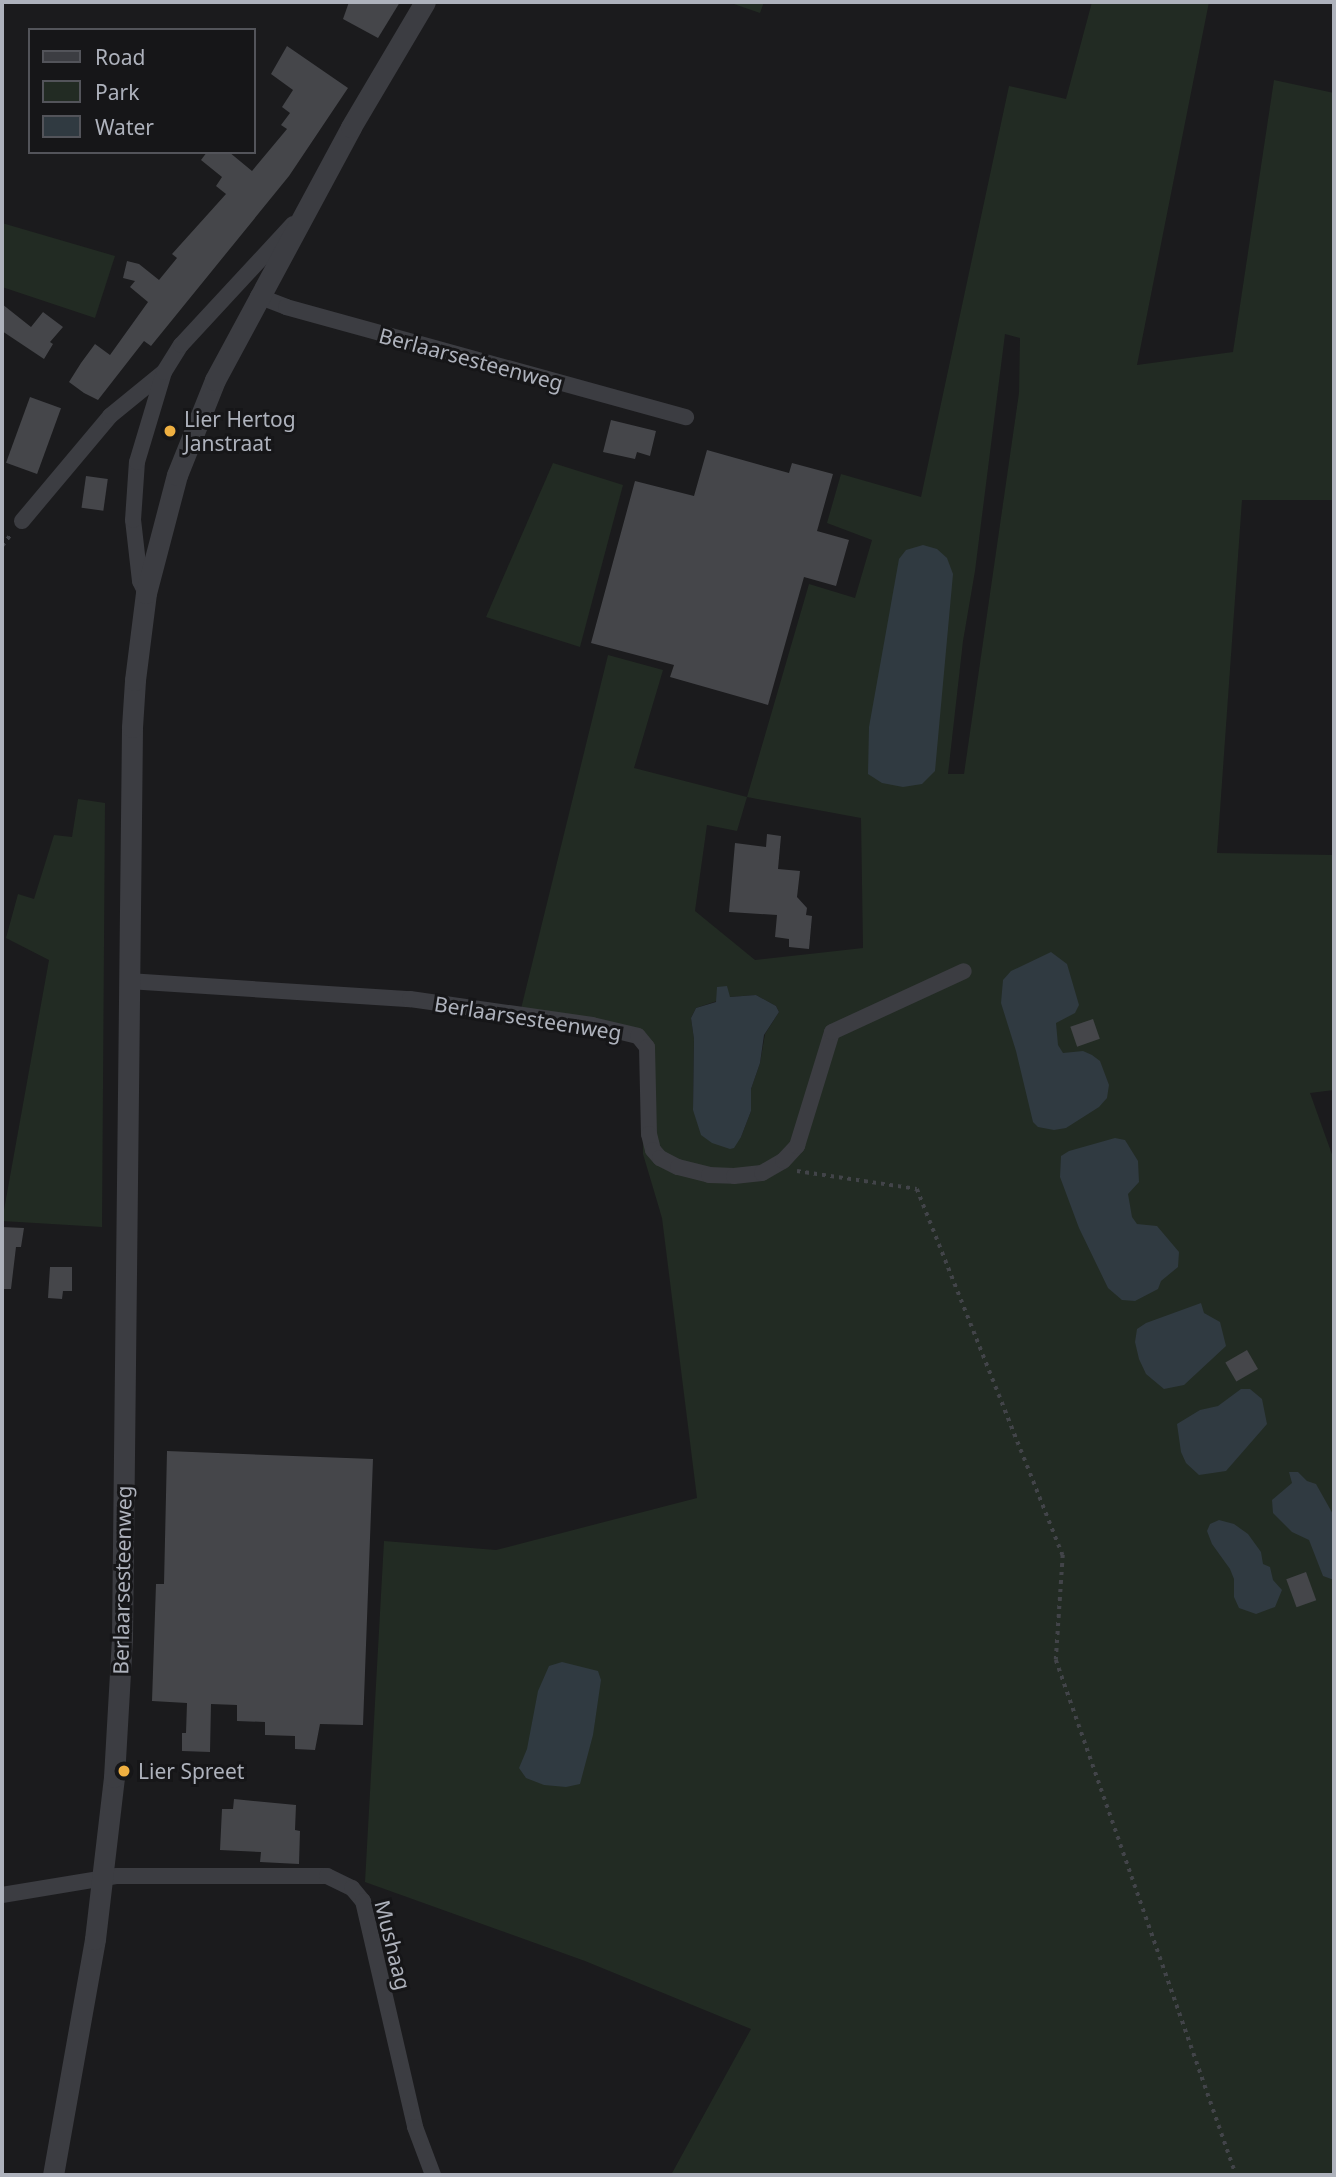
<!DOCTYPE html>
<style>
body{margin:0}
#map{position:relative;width:1336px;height:2177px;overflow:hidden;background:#1b1b1d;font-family:"Noto Sans",sans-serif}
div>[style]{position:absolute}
.green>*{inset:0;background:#222b23}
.water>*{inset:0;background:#303a41}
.building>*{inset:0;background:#45464a;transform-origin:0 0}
.path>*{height:3.5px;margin-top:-1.75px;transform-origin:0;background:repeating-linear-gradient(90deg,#424449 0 3.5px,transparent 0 8.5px)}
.minor>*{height:16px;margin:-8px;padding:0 8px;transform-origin:8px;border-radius:8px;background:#3c3d42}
.tertiary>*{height:21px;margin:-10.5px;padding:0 10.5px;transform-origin:10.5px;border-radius:10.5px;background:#3c3d42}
.dots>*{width:19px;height:19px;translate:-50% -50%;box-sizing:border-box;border:4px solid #161618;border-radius:50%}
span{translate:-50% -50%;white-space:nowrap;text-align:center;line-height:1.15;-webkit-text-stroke:6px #161618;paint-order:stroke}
.street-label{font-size:21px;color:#aeb2bc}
.poi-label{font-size:21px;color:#aeb2bc}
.left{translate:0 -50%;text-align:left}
.frame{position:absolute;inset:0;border:4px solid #aeb2bc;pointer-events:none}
.legend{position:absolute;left:28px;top:28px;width:228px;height:126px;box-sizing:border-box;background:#161618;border:2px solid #53545a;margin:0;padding:9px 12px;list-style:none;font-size:21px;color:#aeb2bc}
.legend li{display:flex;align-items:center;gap:14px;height:35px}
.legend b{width:35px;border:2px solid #53545a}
</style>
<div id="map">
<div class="green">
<div style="clip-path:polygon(728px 2px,764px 2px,760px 13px)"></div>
<div style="clip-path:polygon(evenodd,1092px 2px,1209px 2px,1137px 365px,1233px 352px,1274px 80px,1334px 93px,1334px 500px,1242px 500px,1217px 853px,1334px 855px,1334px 1090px,1310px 1093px,1334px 1160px,1334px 2175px,671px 2175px,751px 2029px,585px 1961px,365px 1882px,384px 1541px,496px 1550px,697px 1498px,662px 1218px,643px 1154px,643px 1052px,636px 1041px,518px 1021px,608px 655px,663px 670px,634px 768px,747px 797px,809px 584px,855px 598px,872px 540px,827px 523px,841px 474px,921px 497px,1009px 86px,1066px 99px,1092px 2px,1005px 334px,1020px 338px,1019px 393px,964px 774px,948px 774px,963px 641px,975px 571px,1005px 334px,1092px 2px,747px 797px,861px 818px,863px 948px,755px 960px,695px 911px,707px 825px,737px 831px,747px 797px,1092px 2px,756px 995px,776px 1006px,779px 1012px,765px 1034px,760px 1063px,751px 1089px,751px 1111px,741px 1137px,693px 1110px,694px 1039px,691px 1018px,696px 1008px,729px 997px,756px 995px)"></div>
<div style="clip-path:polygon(2px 223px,115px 256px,95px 318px,2px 287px)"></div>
<div style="clip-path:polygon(553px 463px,623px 485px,580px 647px,486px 617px)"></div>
<div style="clip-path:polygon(78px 799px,105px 803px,102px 1227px,2px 1221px,49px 960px,6px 938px,18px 894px,34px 899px,54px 835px,72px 837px)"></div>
</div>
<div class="water">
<div style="clip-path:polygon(923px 545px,937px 549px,947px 558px,953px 574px,935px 771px,922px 784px,903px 787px,882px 783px,868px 774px,869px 727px,899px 559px,906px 550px)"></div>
<div style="clip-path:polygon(1051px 952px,1067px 964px,1079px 1005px,1075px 1013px,1056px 1023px,1058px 1045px,1063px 1053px,1083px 1051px,1092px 1055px,1100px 1061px,1109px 1085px,1107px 1098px,1099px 1107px,1066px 1128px,1054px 1130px,1038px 1127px,1033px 1122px,1016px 1051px,1001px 1003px,1003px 980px,1011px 971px)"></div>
<div style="clip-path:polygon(727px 986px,730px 997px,756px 995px,776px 1006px,779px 1012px,764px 1035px,760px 1063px,751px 1089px,751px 1111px,741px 1137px,734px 1148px,730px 1149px,712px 1143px,701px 1135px,693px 1110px,694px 1039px,691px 1018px,696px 1008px,716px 1002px,717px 987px)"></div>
<div style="clip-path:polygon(1115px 1138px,1125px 1140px,1138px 1161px,1139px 1182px,1128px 1194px,1132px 1217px,1137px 1224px,1157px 1226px,1179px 1252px,1178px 1267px,1161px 1281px,1158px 1289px,1135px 1301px,1122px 1300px,1108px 1288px,1079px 1228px,1060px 1177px,1061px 1156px,1069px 1151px)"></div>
<div style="clip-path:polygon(1201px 1303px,1204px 1313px,1220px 1322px,1226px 1346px,1184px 1385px,1164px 1389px,1146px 1374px,1139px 1359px,1135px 1342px,1137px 1329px,1146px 1323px)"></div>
<div style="clip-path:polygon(1241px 1389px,1250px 1389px,1262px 1399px,1267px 1424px,1226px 1471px,1199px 1475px,1186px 1463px,1181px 1452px,1177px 1424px,1200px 1410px,1218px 1406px)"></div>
<div style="clip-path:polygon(1289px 1472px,1298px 1472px,1307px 1481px,1316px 1484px,1334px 1516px,1334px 1580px,1323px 1576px,1309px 1540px,1292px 1532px,1273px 1513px,1272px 1500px,1292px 1483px)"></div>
<div style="clip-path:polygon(1219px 1520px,1234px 1524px,1248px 1534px,1261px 1552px,1263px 1564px,1270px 1567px,1273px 1580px,1282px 1590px,1275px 1607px,1256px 1614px,1239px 1608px,1234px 1597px,1234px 1579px,1230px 1569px,1212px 1544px,1207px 1531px,1210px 1524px)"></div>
<div style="clip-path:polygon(562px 1662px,598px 1671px,601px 1680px,593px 1735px,580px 1784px,566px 1787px,544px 1785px,526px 1778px,519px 1768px,527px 1749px,538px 1691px,549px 1666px)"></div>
</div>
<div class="building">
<div style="clip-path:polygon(349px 2px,400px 2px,378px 38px,343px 19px)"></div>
<div style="clip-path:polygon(287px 46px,348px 88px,289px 176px,151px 346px,144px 341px,98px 400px,84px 393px,69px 382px,81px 363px,95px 344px,110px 355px,148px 302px,130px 287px,135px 281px,123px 278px,127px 261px,139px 264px,159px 280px,177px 258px,172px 254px,226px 194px,216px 186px,222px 177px,201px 160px,207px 152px,229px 152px,252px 171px,287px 129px,281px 125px,290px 113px,282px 107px,293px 90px,271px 74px)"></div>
<div style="clip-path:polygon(2px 304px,31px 327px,43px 312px,63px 327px,50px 342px,53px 344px,44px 359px,2px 331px)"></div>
<div style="left:30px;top:397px;width:33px;height:70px;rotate:20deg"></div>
<div style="clip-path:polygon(611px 420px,656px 431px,650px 456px,637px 452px,635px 459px,603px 452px)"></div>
<div style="clip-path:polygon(707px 450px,789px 473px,792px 463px,833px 474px,817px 531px,849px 540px,836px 586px,804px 577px,768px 705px,670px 677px,674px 665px,591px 643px,635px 481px,694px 496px)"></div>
<div style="left:86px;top:476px;width:22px;height:32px;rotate:8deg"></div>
<div style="clip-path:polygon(767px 834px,781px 836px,778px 869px,800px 871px,797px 897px,807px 908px,806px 915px,812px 916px,809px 949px,789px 947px,789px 939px,775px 937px,777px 915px,729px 912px,735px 843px,766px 847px)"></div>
<div style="left:1093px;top:1019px;width:21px;height:24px;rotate:71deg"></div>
<div style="clip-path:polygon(2px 1227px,24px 1228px,21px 1247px,16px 1247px,11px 1289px,2px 1289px)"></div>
<div style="clip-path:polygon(50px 1267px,72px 1267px,72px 1291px,63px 1291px,62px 1299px,48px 1298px)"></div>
<div style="left:1247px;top:1350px;width:22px;height:25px;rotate:60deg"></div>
<div style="clip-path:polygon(167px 1451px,373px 1459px,363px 1725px,320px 1724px,315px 1750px,295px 1749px,295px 1736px,265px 1735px,265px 1722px,237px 1721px,237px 1705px,211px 1704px,210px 1752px,182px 1751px,182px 1733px,186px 1733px,187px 1703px,152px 1701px,156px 1584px,164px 1584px)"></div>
<div style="left:1306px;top:1572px;width:30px;height:21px;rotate:70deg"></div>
<div style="clip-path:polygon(234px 1799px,296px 1805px,295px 1830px,300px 1831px,299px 1864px,260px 1862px,261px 1852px,220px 1850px,222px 1809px,233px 1809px)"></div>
</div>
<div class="path">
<div style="left:2px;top:546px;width:15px;rotate:-53deg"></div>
<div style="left:797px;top:1171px;width:121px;rotate:8.5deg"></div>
<div style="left:917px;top:1189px;width:394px;rotate:68.3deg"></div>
<div style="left:1063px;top:1555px;width:105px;rotate:93.8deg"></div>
<div style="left:1056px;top:1660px;width:546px;rotate:70.73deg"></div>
</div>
<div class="minor">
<div style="left:258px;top:296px;width:30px;rotate:21deg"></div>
<div style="left:286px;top:307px;width:415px;rotate:15.4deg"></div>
<div style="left:22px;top:521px;width:137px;rotate:-50deg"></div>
<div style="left:110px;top:416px;width:70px;rotate:-39.2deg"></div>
<div style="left:146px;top:593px;width:13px;rotate:-117deg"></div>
<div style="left:140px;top:581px;width:61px;rotate:-96.5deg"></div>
<div style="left:133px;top:520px;width:58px;rotate:-86.1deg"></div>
<div style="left:137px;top:462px;width:94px;rotate:-73.3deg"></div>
<div style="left:164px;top:372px;width:32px;rotate:-58deg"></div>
<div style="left:181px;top:345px;width:165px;rotate:-47.2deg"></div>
<div style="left:128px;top:981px;width:283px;rotate:3.7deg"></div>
<div style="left:410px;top:999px;width:184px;rotate:8.1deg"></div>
<div style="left:592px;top:1025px;width:47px;rotate:13.4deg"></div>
<div style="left:638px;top:1036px;width:14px;rotate:51deg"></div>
<div style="left:647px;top:1047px;width:87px;rotate:88.7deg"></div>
<div style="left:649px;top:1134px;width:16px;rotate:76deg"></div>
<div style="left:653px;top:1150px;width:11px;rotate:49deg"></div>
<div style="left:660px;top:1158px;width:20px;rotate:27deg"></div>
<div style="left:678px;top:1167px;width:32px;rotate:14deg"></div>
<div style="left:709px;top:1175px;width:25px;rotate:2deg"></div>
<div style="left:734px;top:1176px;width:28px;rotate:-6deg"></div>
<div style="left:762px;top:1173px;width:24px;rotate:-30deg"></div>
<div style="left:783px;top:1161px;width:21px;rotate:-47deg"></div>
<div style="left:797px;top:1146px;width:119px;rotate:-72.9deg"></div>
<div style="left:832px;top:1032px;width:145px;rotate:-24.8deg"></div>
<div style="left:2px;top:1895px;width:117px;rotate:-9.4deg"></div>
<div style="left:117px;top:1876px;width:210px"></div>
<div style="left:327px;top:1876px;width:28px;rotate:26deg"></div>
<div style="left:352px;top:1888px;width:17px;rotate:50deg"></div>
<div style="left:363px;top:1901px;width:232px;rotate:77deg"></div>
<div style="left:415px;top:2127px;width:51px;rotate:69.4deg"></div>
</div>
<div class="tertiary">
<div style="left:53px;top:2175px;width:240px;rotate:-79.9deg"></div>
<div style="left:95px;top:1939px;width:163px;rotate:-83.3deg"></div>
<div style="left:114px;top:1777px;width:139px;rotate:-86.7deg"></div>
<div style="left:122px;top:1638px;width:911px;rotate:-89.37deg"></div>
<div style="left:132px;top:727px;width:47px;rotate:-86.3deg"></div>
<div style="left:135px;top:680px;width:88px;rotate:-82.8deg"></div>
<div style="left:146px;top:593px;width:122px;rotate:-75.3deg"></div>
<div style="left:177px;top:475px;width:102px;rotate:-68.2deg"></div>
<div style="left:215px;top:380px;width:287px;rotate:-61.7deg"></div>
<div style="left:351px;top:127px;width:145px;rotate:-59.4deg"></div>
</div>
<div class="dots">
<div style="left:170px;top:431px;background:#efb041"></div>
<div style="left:124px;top:1771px;background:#efb041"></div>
</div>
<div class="street-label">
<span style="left:471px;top:359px;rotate:15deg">Berlaarsesteenweg</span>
<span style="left:528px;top:1018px;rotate:9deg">Berlaarsesteenweg</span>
<span style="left:122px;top:1580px;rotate:-89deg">Berlaarsesteenweg</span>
<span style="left:393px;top:1945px;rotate:76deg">Mushaag</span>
</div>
<div class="poi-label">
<span class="left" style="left:184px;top:431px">Lier Hertog<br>Janstraat</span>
<span class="left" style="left:138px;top:1771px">Lier Spreet</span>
</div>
<div class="frame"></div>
<ul class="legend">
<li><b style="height:9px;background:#3c3d42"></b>Road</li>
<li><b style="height:19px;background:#222b23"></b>Park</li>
<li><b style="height:19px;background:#303a41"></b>Water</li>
</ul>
</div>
